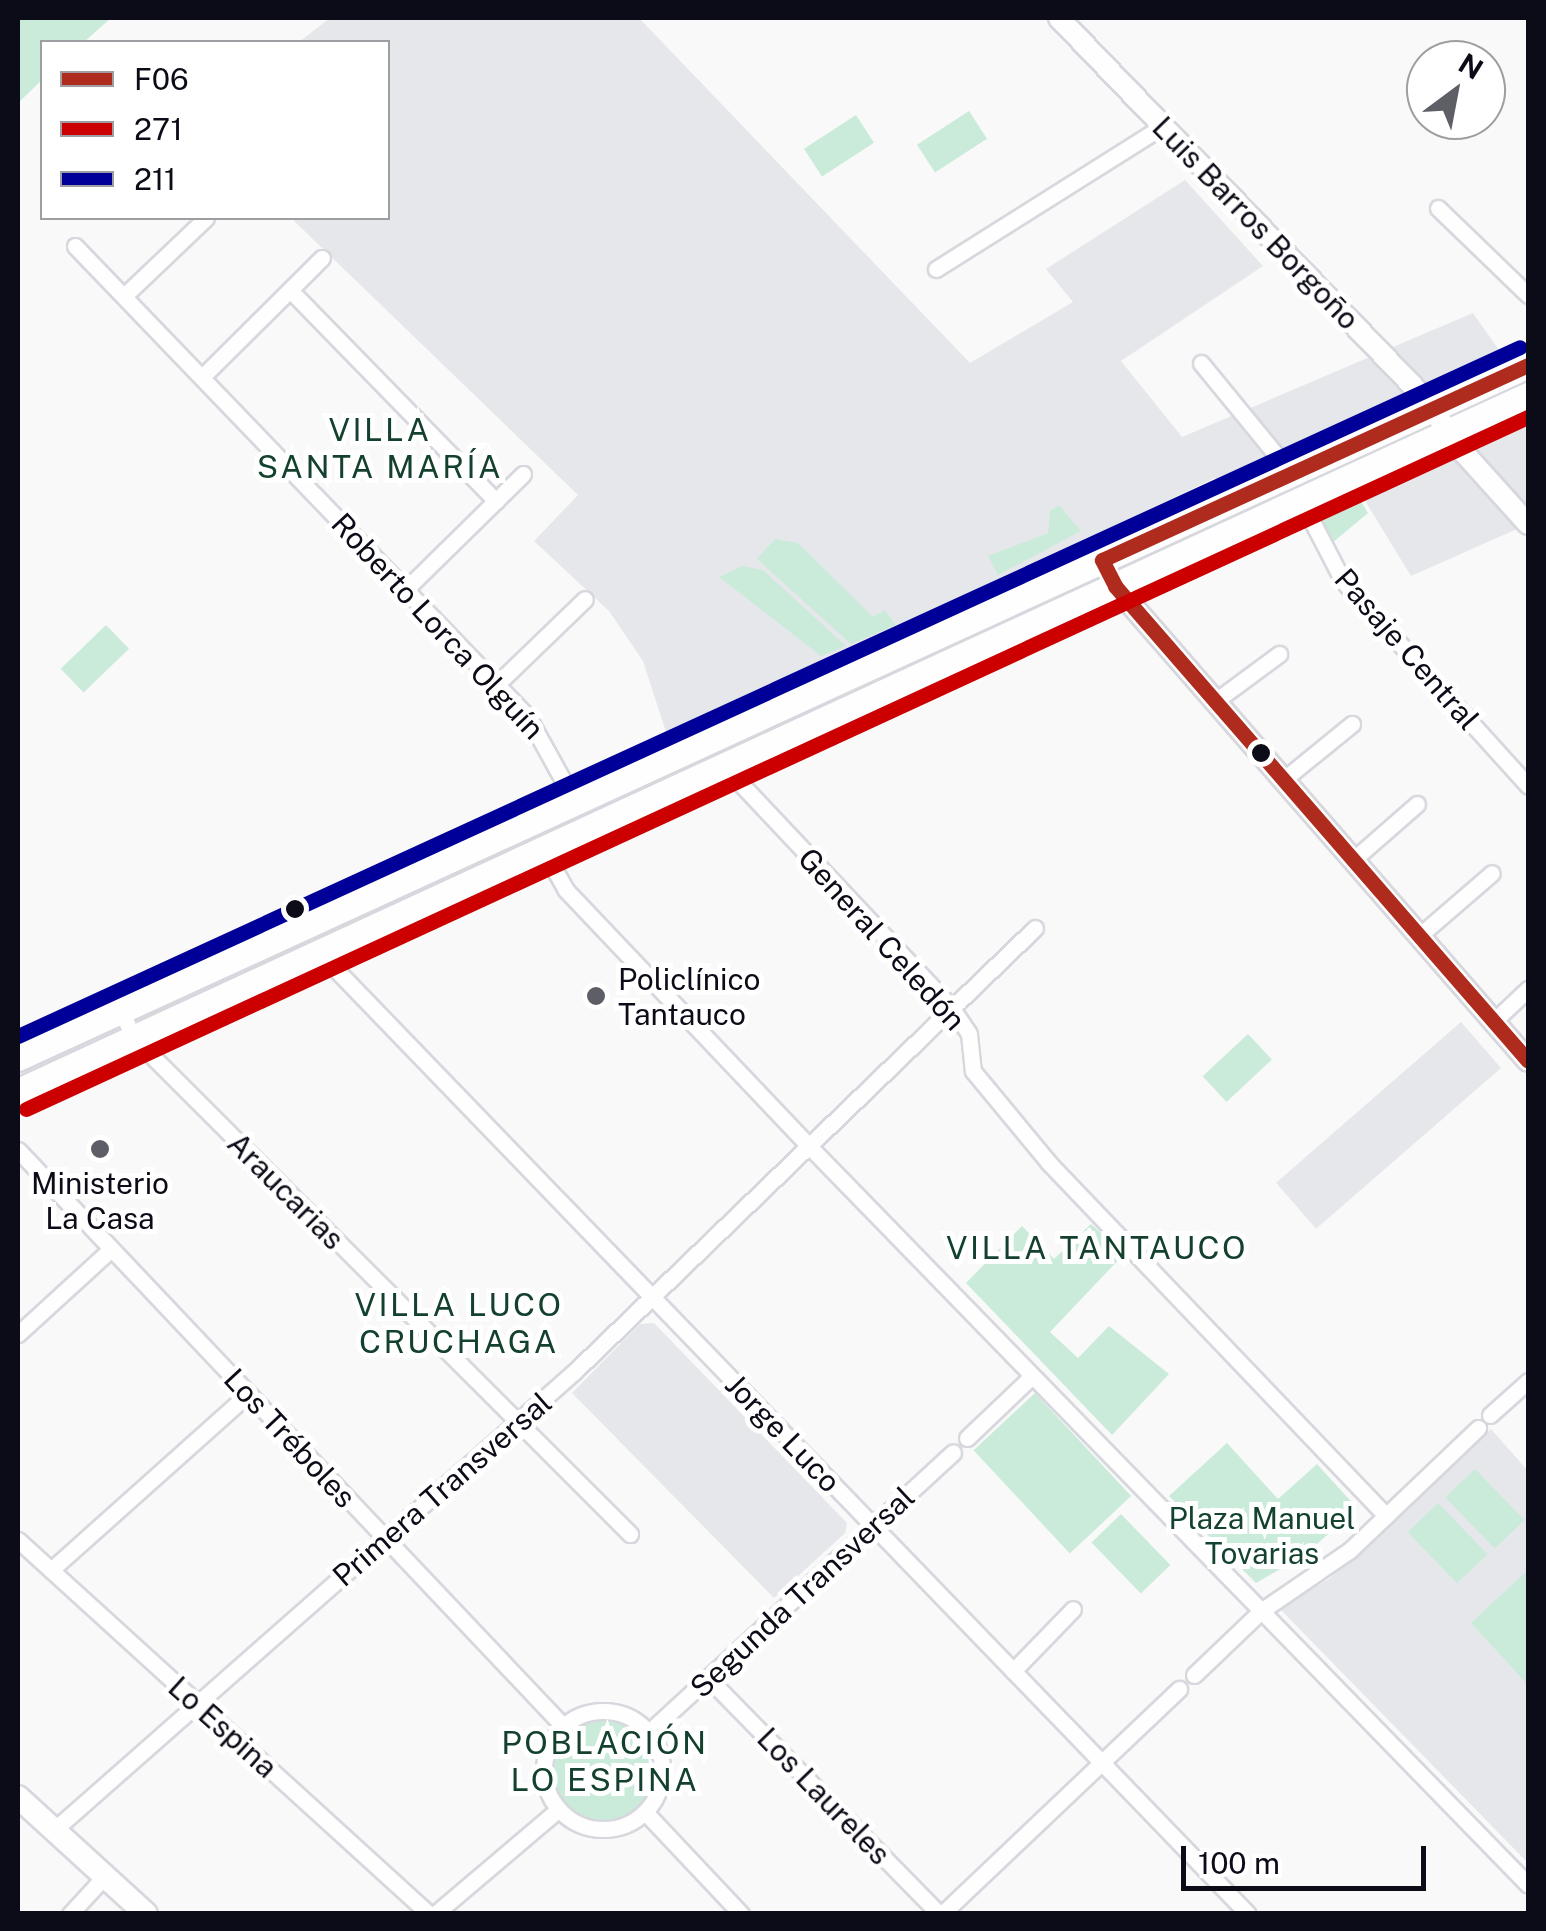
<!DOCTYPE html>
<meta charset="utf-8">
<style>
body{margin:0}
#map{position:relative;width:1546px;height:1931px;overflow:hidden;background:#f9f9f9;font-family:"Public Sans",sans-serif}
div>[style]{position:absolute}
.built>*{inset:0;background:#e6e7eb;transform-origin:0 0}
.green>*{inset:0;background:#caebda;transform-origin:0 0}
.round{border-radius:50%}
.roads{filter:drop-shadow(2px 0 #d7d7de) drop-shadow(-2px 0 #d7d7de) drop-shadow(0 2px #d7d7de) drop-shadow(0 -2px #d7d7de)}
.minor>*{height:15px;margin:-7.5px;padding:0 7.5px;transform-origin:7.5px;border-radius:7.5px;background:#fefefe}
.minor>.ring{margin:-7.5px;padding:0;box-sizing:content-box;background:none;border:15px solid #fefefe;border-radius:50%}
.tertiary>*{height:20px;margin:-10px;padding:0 10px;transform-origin:10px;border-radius:10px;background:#fefefe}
.secondary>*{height:22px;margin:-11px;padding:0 11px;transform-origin:11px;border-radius:11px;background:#fefefe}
.primary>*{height:25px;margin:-12.5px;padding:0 12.5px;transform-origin:12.5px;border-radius:12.5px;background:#fefefe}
.bus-1>*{height:15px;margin:-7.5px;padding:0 7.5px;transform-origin:7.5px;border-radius:7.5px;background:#af2b1e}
.bus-2>*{height:15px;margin:-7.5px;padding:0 7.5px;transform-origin:7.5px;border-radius:7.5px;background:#c00}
.bus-3>*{height:15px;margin:-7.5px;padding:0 7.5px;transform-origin:7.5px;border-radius:7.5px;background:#009}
.dots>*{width:28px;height:28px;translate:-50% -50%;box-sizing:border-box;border:5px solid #fff;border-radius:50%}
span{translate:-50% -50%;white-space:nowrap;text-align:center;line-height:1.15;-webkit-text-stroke:10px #fff;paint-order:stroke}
.street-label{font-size:30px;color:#0b0c17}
.poi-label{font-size:30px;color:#0b0c17}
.left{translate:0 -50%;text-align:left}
.park-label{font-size:30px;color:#13422e}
.neighbourhood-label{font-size:32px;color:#13412d;letter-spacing:2.5px}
.frame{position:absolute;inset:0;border:20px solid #0b0c17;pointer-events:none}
.legend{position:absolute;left:40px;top:40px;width:350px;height:180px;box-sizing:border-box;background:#fff;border:2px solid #9d9ea2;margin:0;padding:12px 18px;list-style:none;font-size:30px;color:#0b0c17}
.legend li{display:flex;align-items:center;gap:20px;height:50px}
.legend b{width:50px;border:2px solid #9d9ea2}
.north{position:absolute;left:1406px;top:40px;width:100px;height:100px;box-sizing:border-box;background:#fff;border:2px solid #9d9ea2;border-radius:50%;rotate:32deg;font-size:28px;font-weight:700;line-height:40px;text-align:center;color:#0b0c17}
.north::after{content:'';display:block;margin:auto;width:35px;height:45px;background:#5e5f66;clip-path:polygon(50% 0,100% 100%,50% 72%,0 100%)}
.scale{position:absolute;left:1181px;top:1846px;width:245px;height:45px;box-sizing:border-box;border:5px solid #0b0c17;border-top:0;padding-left:12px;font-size:30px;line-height:35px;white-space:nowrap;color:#0b0c17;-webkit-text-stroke:8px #fff;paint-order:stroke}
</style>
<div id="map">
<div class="built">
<div style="clip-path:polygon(330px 18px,639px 18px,970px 363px,1073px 302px,1046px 269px,1185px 180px,1263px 266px,1121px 361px,1182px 437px,1473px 313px,1528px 391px,1528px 524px,1411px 576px,1329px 442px,1225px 490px,1215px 478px,668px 738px,643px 661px,609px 611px,534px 541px,578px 495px,291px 218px,388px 218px,388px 42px,299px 42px)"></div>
<div style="left:1461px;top:1022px;width:61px;height:245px;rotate:49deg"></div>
<div style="clip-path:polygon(654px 1323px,847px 1523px,845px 1533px,774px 1598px,572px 1393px,640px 1324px)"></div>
<div style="clip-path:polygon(1491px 1429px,1528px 1471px,1528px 1863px,1279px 1608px,1329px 1579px)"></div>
</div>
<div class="green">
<div style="clip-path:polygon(18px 18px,111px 18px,84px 42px,42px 42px,42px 80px,18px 103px)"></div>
<div style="left:969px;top:111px;width:33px;height:62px;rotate:57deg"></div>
<div style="left:856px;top:115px;width:33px;height:62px;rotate:57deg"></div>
<div style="clip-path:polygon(1359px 498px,1368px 513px,1332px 543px,1316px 519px)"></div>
<div style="clip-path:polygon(1059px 505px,1081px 531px,998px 575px,988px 556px,1048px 533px,1050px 511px)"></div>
<div style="clip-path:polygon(775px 539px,798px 543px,873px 617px,885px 610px,896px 625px,851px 644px,757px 559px)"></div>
<div style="clip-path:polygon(742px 566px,763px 570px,846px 646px,821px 656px,719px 577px)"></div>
<div style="left:106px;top:625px;width:33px;height:63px;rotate:46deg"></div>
<div style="left:1248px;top:1034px;width:35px;height:62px;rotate:47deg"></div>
<div style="clip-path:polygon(1091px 1224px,1124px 1254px,1050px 1332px,1078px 1358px,1109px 1326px,1169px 1374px,1112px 1435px,966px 1283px,1022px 1226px,1054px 1259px)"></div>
<div style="left:1035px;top:1393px;width:141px;height:84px;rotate:47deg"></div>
<div style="clip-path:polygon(1227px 1443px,1278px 1499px,1317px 1464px,1357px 1508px,1306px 1554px,1256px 1583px,1169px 1496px)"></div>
<div style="left:1475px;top:1469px;width:71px;height:41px;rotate:46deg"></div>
<div style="left:1438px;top:1503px;width:71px;height:42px;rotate:46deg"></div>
<div style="left:1121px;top:1514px;width:71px;height:41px;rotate:46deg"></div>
<div style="clip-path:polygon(1528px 1570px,1528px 1685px,1471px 1623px)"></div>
<div class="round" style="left:552px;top:1719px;width:102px;height:102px"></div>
</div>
<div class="roads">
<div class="minor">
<div style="left:1438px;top:208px;width:125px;rotate:44deg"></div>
<div style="left:75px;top:246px;width:653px;rotate:46.12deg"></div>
<div style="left:528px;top:717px;width:97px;rotate:61.1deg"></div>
<div style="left:936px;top:269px;width:268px;rotate:-32.2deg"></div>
<div style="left:290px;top:290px;width:295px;rotate:45.7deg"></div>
<div style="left:124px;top:296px;width:113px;rotate:-43.6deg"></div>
<div style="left:1201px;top:363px;width:144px;rotate:50.7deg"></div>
<div style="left:202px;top:377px;width:169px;rotate:-44.8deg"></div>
<div style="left:1301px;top:500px;width:91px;rotate:62.6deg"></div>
<div style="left:1343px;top:581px;width:276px;rotate:47.9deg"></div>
<div style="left:406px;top:589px;width:164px;rotate:-44.5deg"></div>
<div style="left:497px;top:684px;width:122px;rotate:-44deg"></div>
<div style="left:1214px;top:702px;width:81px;rotate:-36.4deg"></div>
<div style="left:724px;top:766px;width:331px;rotate:46.7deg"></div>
<div style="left:951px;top:1007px;width:32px;rotate:56deg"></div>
<div style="left:969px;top:1034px;width:37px;rotate:84deg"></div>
<div style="left:973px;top:1071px;width:119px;rotate:50.4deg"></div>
<div style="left:1049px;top:1163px;width:488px;rotate:46.3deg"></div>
<div style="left:1283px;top:780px;width:89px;rotate:-39.1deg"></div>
<div style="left:543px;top:849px;width:47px;rotate:60.7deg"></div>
<div style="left:566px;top:890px;width:352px;rotate:46.5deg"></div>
<div style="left:808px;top:1145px;width:1032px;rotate:45.78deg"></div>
<div style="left:1353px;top:860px;width:85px;rotate:-41.2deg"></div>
<div style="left:1419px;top:936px;width:96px;rotate:-40.8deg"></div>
<div style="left:319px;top:952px;width:1337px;rotate:46deg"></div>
<div style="left:121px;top:1010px;width:30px;rotate:66deg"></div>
<div style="left:133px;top:1037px;width:703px;rotate:45deg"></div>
<div style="left:1494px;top:1021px;width:47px;rotate:-43.3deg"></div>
<div style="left:18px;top:1150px;width:793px;rotate:46.58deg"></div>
<div style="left:18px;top:1334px;width:126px;rotate:-42.4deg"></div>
<div style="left:1490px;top:1415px;width:51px;rotate:-41.8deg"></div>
<div style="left:967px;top:1438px;width:90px;rotate:-43.6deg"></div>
<div style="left:18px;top:1540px;width:556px;rotate:42.3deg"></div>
<div style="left:51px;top:1570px;width:264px;rotate:-41.8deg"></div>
<div style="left:1013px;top:1671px;width:86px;rotate:-45.9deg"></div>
<div style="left:1194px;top:1675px;width:93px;rotate:-43.7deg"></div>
<div style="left:1261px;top:1611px;width:108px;rotate:-34.4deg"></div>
<div style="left:1350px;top:1550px;width:177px;rotate:-43.6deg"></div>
<div style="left:709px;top:1679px;width:329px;rotate:45.6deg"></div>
<div class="ring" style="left:544px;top:1711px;width:103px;height:103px"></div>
<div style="left:649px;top:1732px;width:413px;rotate:-42.6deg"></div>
<div style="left:645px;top:1812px;width:140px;rotate:46.7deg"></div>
<div style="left:54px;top:1830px;width:693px;rotate:-41.37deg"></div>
<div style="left:574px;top:1372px;width:640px;rotate:-43.92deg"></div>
<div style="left:70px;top:1914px;width:52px;rotate:-47.4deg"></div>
<div style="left:435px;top:1914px;width:162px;rotate:-40.3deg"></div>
<div style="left:942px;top:1914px;width:327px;rotate:-43.5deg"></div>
</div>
<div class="tertiary">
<div style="left:1059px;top:18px;width:542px;rotate:46.12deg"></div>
<div style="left:1435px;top:409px;width:26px;rotate:65deg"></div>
<div style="left:1446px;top:433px;width:122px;rotate:48deg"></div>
<div style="left:1102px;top:560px;width:29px;rotate:63deg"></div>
<div style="left:1115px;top:586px;width:629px;rotate:48.99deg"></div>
</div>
<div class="secondary">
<div style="left:18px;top:1797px;width:173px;rotate:42.4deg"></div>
</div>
<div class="primary">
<div style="left:18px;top:1058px;width:1661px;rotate:-24.65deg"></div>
<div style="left:18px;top:1091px;width:1663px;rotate:-24.75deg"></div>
</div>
</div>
<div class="bus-1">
<div style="left:1102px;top:560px;width:29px;rotate:63deg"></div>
<div style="left:1115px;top:586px;width:629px;rotate:48.99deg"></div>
<div style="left:1102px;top:560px;width:469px;rotate:-24.6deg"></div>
</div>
<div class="bus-2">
<div style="left:26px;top:1109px;width:1654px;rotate:-24.74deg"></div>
</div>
<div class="bus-3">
<div style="left:18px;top:1036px;width:1652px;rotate:-24.64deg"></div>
</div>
<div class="dots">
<div style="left:1261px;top:753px;background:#0b0c17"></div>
<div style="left:295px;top:909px;background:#0b0c17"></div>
<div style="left:596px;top:996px;background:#5e5f66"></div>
<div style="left:100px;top:1149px;background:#5e5f66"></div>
</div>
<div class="street-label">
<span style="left:1256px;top:223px;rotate:46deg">Luis Barros Borgoño</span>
<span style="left:438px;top:626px;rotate:47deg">Roberto Lorca Olguín</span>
<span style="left:1407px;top:649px;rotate:49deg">Pasaje Central</span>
<span style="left:882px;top:939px;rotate:48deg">General Celedón</span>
<span style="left:286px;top:1191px;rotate:45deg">Araucarias</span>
<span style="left:783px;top:1433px;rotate:46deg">Jorge Luco</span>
<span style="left:290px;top:1438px;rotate:47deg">Los Tréboles</span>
<span style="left:442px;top:1489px;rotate:-41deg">Primera Transversal</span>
<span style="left:802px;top:1592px;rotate:-43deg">Segunda Transversal</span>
<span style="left:223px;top:1727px;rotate:42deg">Lo Espina</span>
<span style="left:824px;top:1796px;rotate:46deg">Los Laureles</span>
</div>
<div class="poi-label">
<span class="left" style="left:618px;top:996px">Policlínico<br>Tantauco</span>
<span style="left:100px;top:1200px">Ministerio<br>La Casa</span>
</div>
<div class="park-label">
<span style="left:1262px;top:1535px">Plaza Manuel<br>Tovarias</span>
</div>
<div class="neighbourhood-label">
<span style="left:380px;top:449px">VILLA<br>SANTA MARÍA</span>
<span style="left:1097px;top:1248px">VILLA TANTAUCO</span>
<span style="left:459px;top:1324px">VILLA LUCO<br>CRUCHAGA</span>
<span style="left:605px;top:1762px">POBLACIÓN<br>LO ESPINA</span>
</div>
<div class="frame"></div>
<ul class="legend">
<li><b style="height:12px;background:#af2b1e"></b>F06</li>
<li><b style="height:12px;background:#c00"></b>271</li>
<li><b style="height:12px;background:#009"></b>211</li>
</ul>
<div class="north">N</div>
<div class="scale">100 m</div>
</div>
